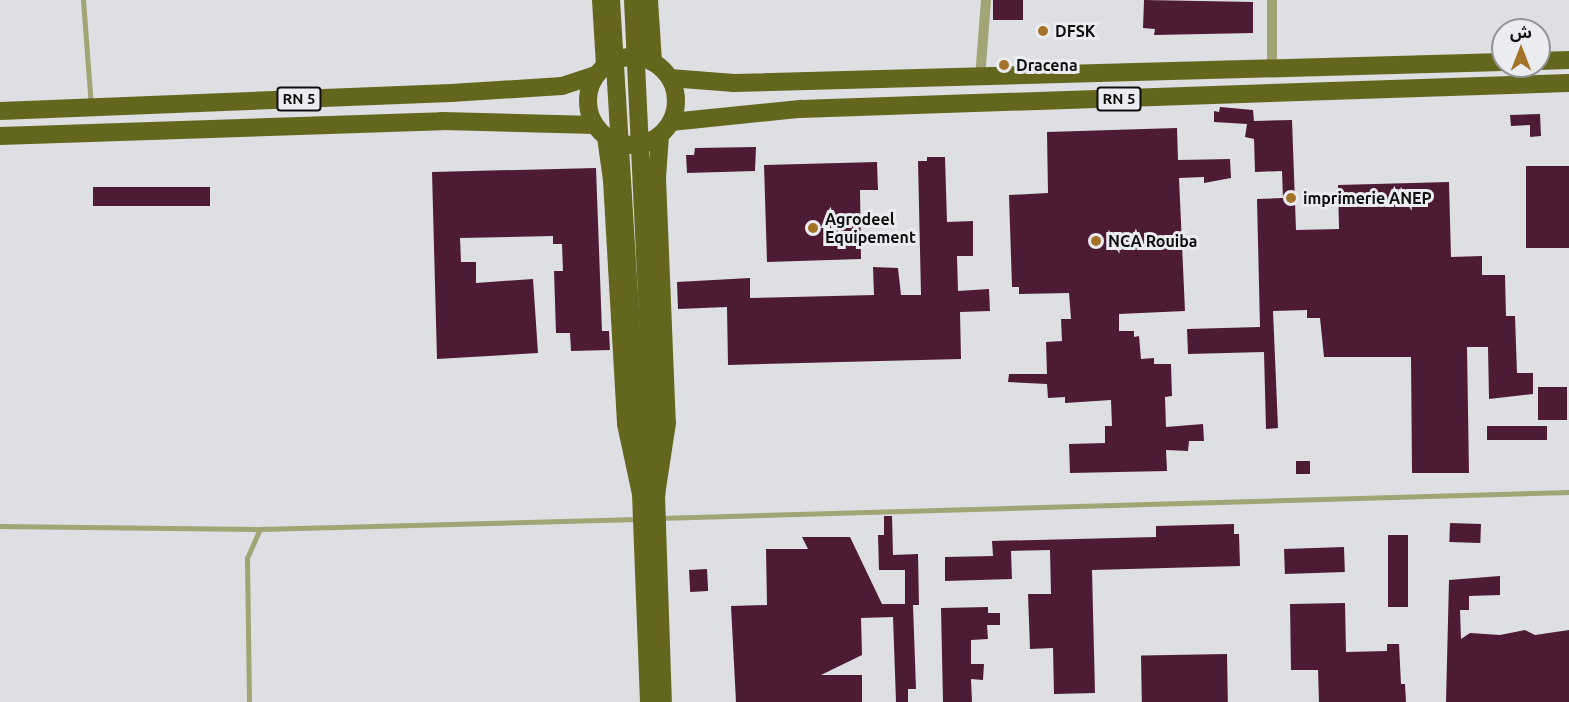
<!DOCTYPE html>
<meta charset="utf-8">
<style>
body{margin:0}
#map{position:relative;width:1569px;height:702px;overflow:hidden;background:#dedfe2;font-family:Ubuntu,"Noto Sans Arabic",sans-serif}
div>[style]{position:absolute}
.building>*{inset:0;background:#4e1b37;transform-origin:0 0}
.service>*{height:5px;margin:-2.5px;padding:0 2.5px;transform-origin:2.5px;border-radius:2.5px;background:#a1a475}
.minor>*{height:10px;margin:-5px;padding:0 5px;transform-origin:5px;border-radius:5px;background:#a1a475}
.trunk>*{height:18px;margin:-9px;padding:0 9px;transform-origin:9px;border-radius:9px;background:#64661e}
.trunk>.ring{margin:-9px;padding:0;box-sizing:content-box;background:none;border:18px solid #64661e;border-radius:50%}
.trunk-bridge>*{height:18px;margin:-9px;padding:0 9px;transform-origin:9px;border-radius:9px;background:#64661e}
.dots>*{width:16px;height:16px;translate:-50% -50%;box-sizing:border-box;border:3px solid #ebecf0;border-radius:50%}
span{translate:-50% -50%;white-space:nowrap;text-align:center;line-height:1.15;-webkit-text-stroke:6px #ebecf0;paint-order:stroke}
.shield-label span{padding:2px 4px;background:#ebecf0;border:2px solid;border-radius:4px;-webkit-text-stroke-width:0}
.shield-label{font-size:15px;color:#0f0f10;font-weight:700}
.poi-label{font-size:16px;color:#0f0f10;font-weight:700}
.left{translate:0 -50%;text-align:left}
.north{position:absolute;left:1491px;top:18px;width:60px;height:60px;box-sizing:border-box;background:#ebecf0;border:2px solid #939496;border-radius:50%;rotate:0deg;font-size:16px;font-weight:700;line-height:24px;text-align:center;color:#0f0f10}
.north::after{content:'';display:block;margin:auto;width:21px;height:27px;background:#a57229;clip-path:polygon(50% 0,100% 100%,50% 72%,0 100%)}
</style>
<div id="map">
<div class="building">
<div style="left:993px;top:0;width:30px;height:20px"></div>
<div style="clip-path:polygon(1144px 0,1253px 2px,1253px 33px,1154px 35px,1155px 29px,1143px 28px)"></div>
<div style="clip-path:polygon(1220px 107px,1253px 110px,1254px 121px,1292px 120px,1296px 230px,1339px 229px,1338px 185px,1449px 182px,1451px 257px,1482px 256px,1482px 275px,1505px 275px,1506px 316px,1515px 316px,1517px 373px,1533px 373px,1533px 394px,1489px 399px,1488px 347px,1467px 347px,1469px 473px,1412px 473px,1411px 357px,1324px 357px,1320px 318px,1307px 318px,1307px 310px,1273px 311px,1278px 428px,1266px 429px,1264px 352px,1188px 354px,1187px 329px,1260px 327px,1257px 199px,1283px 198px,1282px 171px,1255px 172px,1254px 139px,1245px 137px,1247px 124px,1214px 122px,1214px 111px,1219px 112px)"></div>
<div style="clip-path:polygon(1540px 114px,1541px 136px,1530px 137px,1530px 125px,1511px 126px,1510px 115px)"></div>
<div style="clip-path:polygon(1177px 128px,1178px 160px,1230px 159px,1231px 178px,1204px 183px,1204px 177px,1179px 178px,1185px 311px,1119px 314px,1119px 331px,1134px 331px,1134px 337px,1139px 336px,1141px 359px,1154px 358px,1154px 364px,1171px 364px,1172px 396px,1165px 397px,1166px 427px,1203px 424px,1204px 441px,1189px 441px,1188px 451px,1166px 450px,1167px 471px,1070px 473px,1069px 444px,1105px 443px,1105px 426px,1112px 426px,1111px 400px,1065px 403px,1065px 397px,1048px 398px,1047px 384px,1008px 382px,1009px 374px,1047px 374px,1046px 342px,1062px 341px,1061px 319px,1071px 319px,1069px 293px,1019px 294px,1019px 287px,1012px 287px,1009px 195px,1048px 193px,1047px 132px)"></div>
<div style="clip-path:polygon(756px 147px,755px 171px,687px 173px,686px 155px,694px 155px,695px 148px)"></div>
<div style="clip-path:polygon(927px 157px,945px 157px,947px 222px,973px 221px,973px 256px,957px 256px,958px 291px,989px 289px,990px 311px,960px 312px,961px 359px,728px 365px,727px 307px,678px 309px,677px 282px,750px 278px,750px 298px,874px 295px,873px 267px,898px 268px,901px 295px,921px 295px,918px 161px,927px 161px)"></div>
<div style="clip-path:polygon(877px 162px,878px 190px,860px 190px,861px 259px,767px 262px,764px 165px)"></div>
<div style="left:1526px;top:166px;width:43px;height:82px"></div>
<div style="clip-path:polygon(596px 168px,602px 331px,609px 331px,610px 350px,571px 351px,570px 333px,556px 333px,554px 271px,563px 271px,562px 244px,553px 244px,553px 236px,460px 238px,461px 262px,476px 262px,476px 283px,533px 279px,538px 353px,437px 359px,432px 172px)"></div>
<div style="left:210px;top:187px;width:19px;height:117px;rotate:90deg"></div>
<div style="left:1567px;top:387px;width:33px;height:29px;rotate:90deg"></div>
<div style="left:1547px;top:426px;width:14px;height:60px;rotate:90deg"></div>
<div style="left:1310px;top:461px;width:13px;height:14px;rotate:90deg"></div>
<div style="clip-path:polygon(884px 516px,892px 516px,893px 555px,918px 554px,919px 605px,913px 605px,916px 689px,908px 689px,908px 702px,896px 702px,893px 617px,861px 618px,862px 655px,821px 675px,862px 675px,862px 702px,736px 702px,731px 606px,767px 605px,766px 549px,808px 549px,802px 537px,850px 537px,882px 604px,905px 604px,905px 570px,879px 570px,878px 535px,884px 535px)"></div>
<div style="left:1450px;top:523px;width:31px;height:19px;rotate:2deg"></div>
<div style="clip-path:polygon(1234px 524px,1234px 534px,1239px 534px,1240px 566px,1092px 570px,1095px 693px,1054px 694px,1053px 648px,1030px 649px,1028px 594px,1051px 594px,1050px 550px,1011px 551px,1012px 579px,945px 581px,945px 557px,993px 556px,992px 541px,1156px 537px,1156px 526px)"></div>
<div style="left:1388px;top:535px;width:20px;height:72px"></div>
<div style="left:1344px;top:547px;width:25px;height:60px;rotate:88deg"></div>
<div style="left:707px;top:569px;width:22px;height:18px;rotate:87deg"></div>
<div style="clip-path:polygon(1500px 576px,1500px 595px,1469px 596px,1469px 610px,1460px 610px,1461px 639px,1470px 633px,1500px 635px,1525px 630px,1535px 635px,1569px 630px,1569px 702px,1446px 702px,1449px 580px)"></div>
<div style="clip-path:polygon(1345px 603px,1346px 652px,1387px 651px,1387px 644px,1399px 644px,1401px 684px,1405px 684px,1406px 702px,1319px 702px,1318px 670px,1291px 670px,1290px 604px)"></div>
<div style="clip-path:polygon(988px 607px,988px 613px,1000px 613px,1000px 625px,987px 625px,988px 639px,971px 640px,971px 664px,984px 664px,983px 680px,971px 679px,972px 702px,943px 702px,941px 608px)"></div>
<div style="left:1227px;top:654px;width:48px;height:86px;rotate:89deg"></div>
</div>
<div class="service">
<div style="left:83px;top:0;width:106px;rotate:85.7deg"></div>
<div style="left:659px;top:518px;width:910px;rotate:-1.64deg"></div>
<div style="left:0;top:526px;width:260px;rotate:0.7deg"></div>
<div style="left:249px;top:702px;width:144px;rotate:-90.8deg"></div>
<div style="left:247px;top:558px;width:32px;rotate:-66deg"></div>
<div style="left:260px;top:529px;width:378px;rotate:-1.5deg"></div>
</div>
<div class="minor">
<div style="left:1272px;top:0;width:69px;rotate:90deg"></div>
<div style="left:980px;top:78px;width:78px;rotate:-85.6deg"></div>
</div>
<div class="trunk">
<div style="left:601px;top:0;width:65px;rotate:86.5deg"></div>
<div style="left:649px;top:0;width:62px;rotate:86.3deg"></div>
<div class="ring" style="left:588px;top:57px;width:70px;height:70px"></div>
<div style="left:1539px;top:61px;width:30px;rotate:-2deg"></div>
<div style="left:670px;top:78px;width:64px;rotate:4.5deg"></div>
<div style="left:734px;top:83px;width:769px;rotate:-1.56deg"></div>
<div style="left:0;top:111px;width:451px;rotate:-2.3deg"></div>
<div style="left:451px;top:93px;width:111px;rotate:-3.6deg"></div>
<div style="left:562px;top:86px;width:36px;rotate:-18deg"></div>
<div style="left:671px;top:122px;width:130px;rotate:-5.8deg"></div>
<div style="left:800px;top:109px;width:769px;rotate:-1.94deg"></div>
<div style="left:660px;top:135px;width:43px;rotate:94deg"></div>
<div style="left:657px;top:178px;width:245px;rotate:87.7deg"></div>
<div style="left:667px;top:423px;width:73px;rotate:98.7deg"></div>
<div style="left:656px;top:495px;width:207px;rotate:88.1deg"></div>
<div style="left:0;top:136px;width:442px;rotate:-1.9deg"></div>
<div style="left:442px;top:121px;width:153px;rotate:1.5deg"></div>
<div style="left:606px;top:137px;width:43px;rotate:82.1deg"></div>
<div style="left:612px;top:180px;width:244px;rotate:86.7deg"></div>
<div style="left:626px;top:424px;width:72px;rotate:77.9deg"></div>
<div style="left:641px;top:494px;width:208px;rotate:87.8deg"></div>
</div>
<div class="trunk-bridge">
<div style="left:611px;top:0;width:495px;rotate:86.5deg"></div>
<div style="left:633px;top:0;width:496px;rotate:87.3deg"></div>
</div>
<div class="dots">
<div style="left:1043px;top:31px;background:#a57229"></div>
<div style="left:1004px;top:65px;background:#a57229"></div>
<div style="left:1291px;top:198px;background:#a57229"></div>
<div style="left:813px;top:228px;background:#a57229"></div>
<div style="left:1096px;top:241px;background:#a57229"></div>
</div>
<div class="shield-label">
<span style="left:299px;top:99px">RN 5</span>
<span style="left:1119px;top:99px">RN 5</span>
</div>
<div class="poi-label">
<span class="left" style="left:1055px;top:31px">DFSK</span>
<span class="left" style="left:1016px;top:65px">Dracena</span>
<span class="left" style="left:1303px;top:198px">imprimerie ANEP</span>
<span class="left" style="left:825px;top:228px">Agrodeel<br>Equipement</span>
<span class="left" style="left:1108px;top:241px">NCA Rouiba</span>
</div>
<div class="north">ش</div>
</div>
